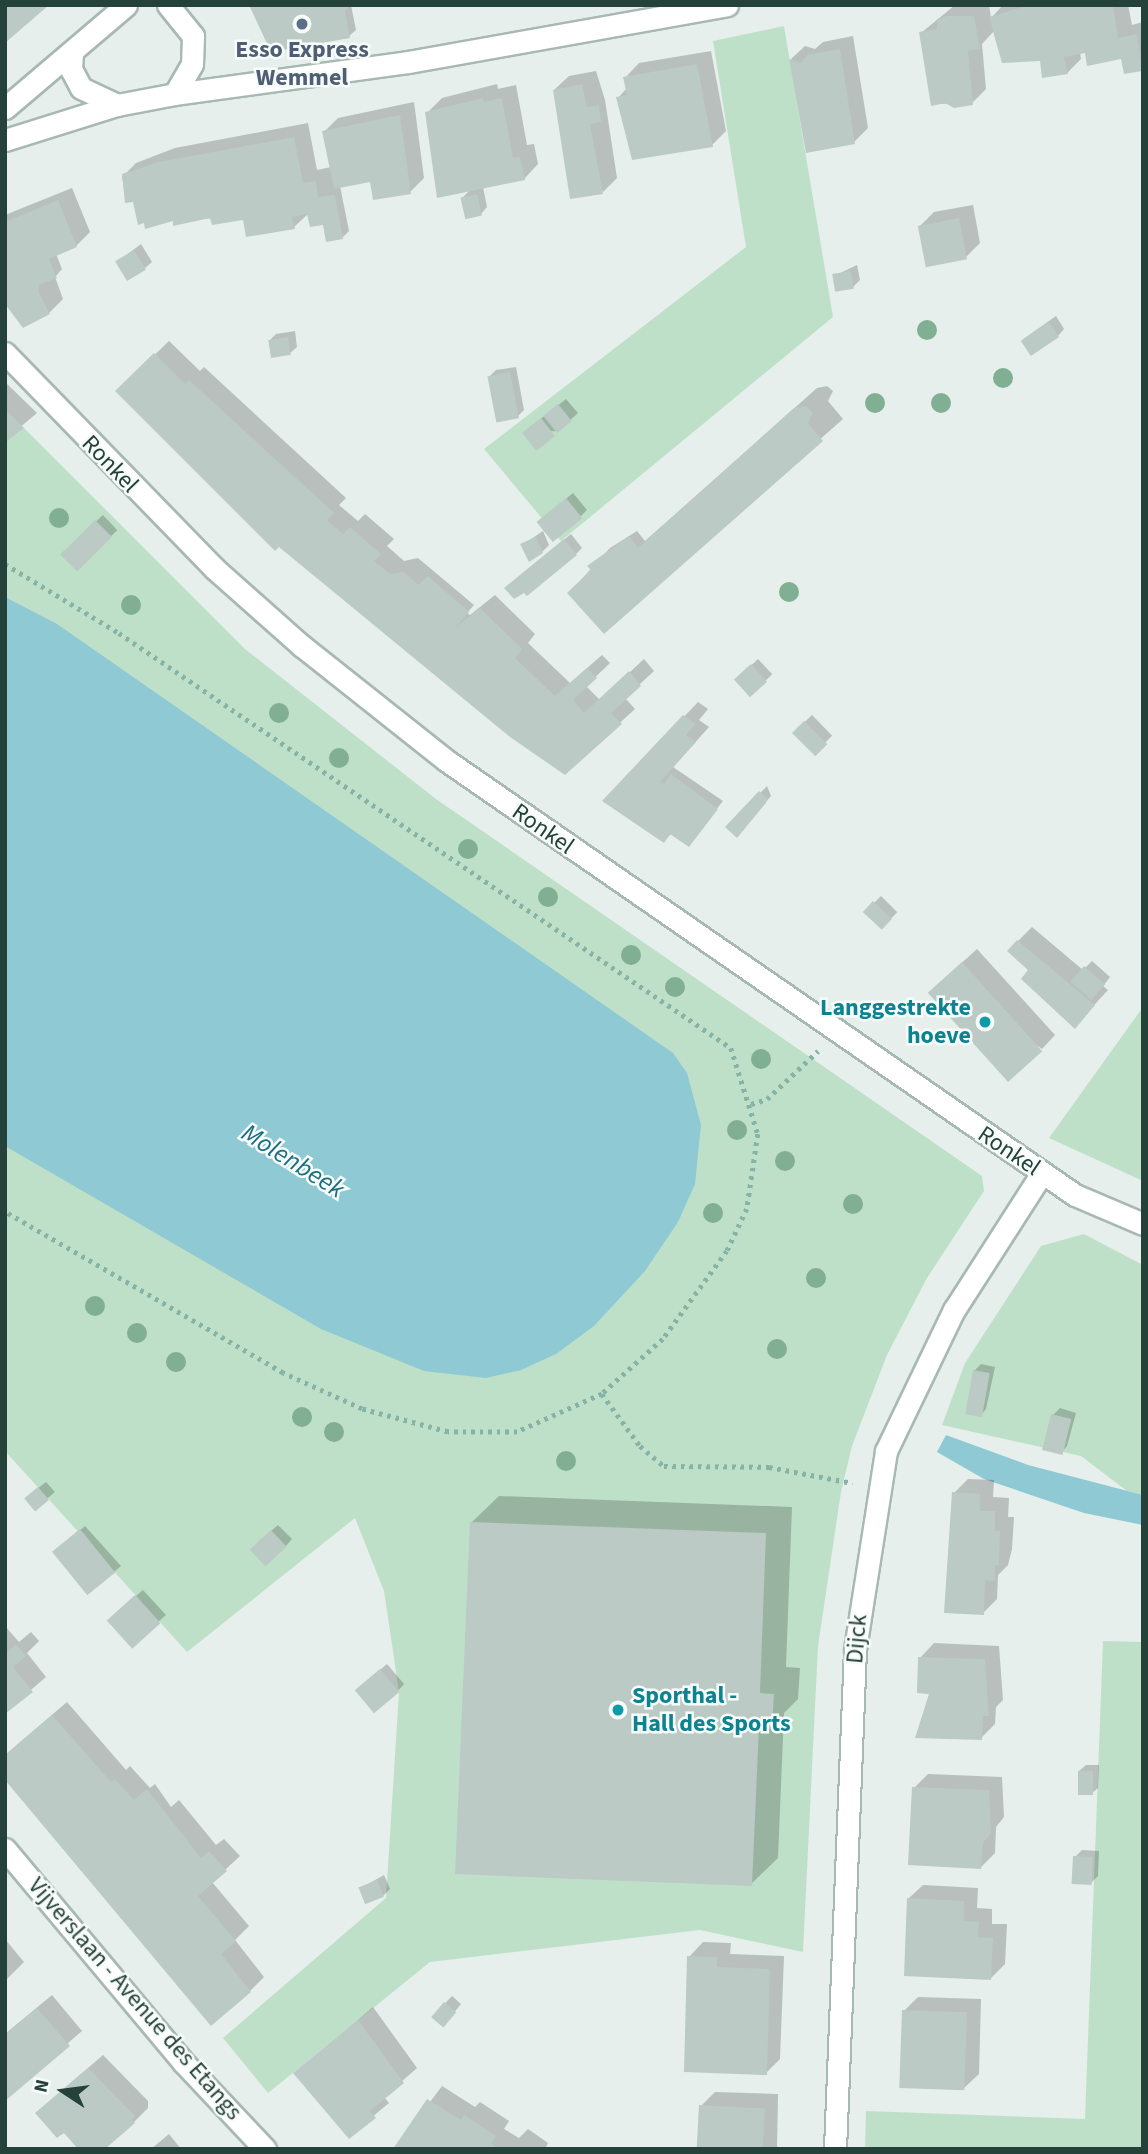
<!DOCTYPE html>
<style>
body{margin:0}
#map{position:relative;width:1148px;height:2154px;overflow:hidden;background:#e6efeb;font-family:"Source Sans 3",sans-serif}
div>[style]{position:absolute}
.green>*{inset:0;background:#bfe0c8}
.water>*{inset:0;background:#8ec9d4}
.shadow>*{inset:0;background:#0003;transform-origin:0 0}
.building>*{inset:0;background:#bbcac4;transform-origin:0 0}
.path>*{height:4.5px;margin-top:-2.25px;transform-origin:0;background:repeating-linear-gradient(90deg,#86b3a5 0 3.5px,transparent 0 8.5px)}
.roads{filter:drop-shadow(2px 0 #a8b8b2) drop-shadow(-2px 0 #a8b8b2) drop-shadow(0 2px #a8b8b2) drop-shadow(0 -2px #a8b8b2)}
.street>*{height:21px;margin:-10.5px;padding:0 10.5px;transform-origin:10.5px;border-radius:10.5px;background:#fff}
.secondary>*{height:21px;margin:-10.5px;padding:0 10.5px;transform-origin:10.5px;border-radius:10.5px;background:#fff}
.trees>*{width:20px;height:20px;margin:-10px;border-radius:50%;background:#80af93}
.dots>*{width:19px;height:19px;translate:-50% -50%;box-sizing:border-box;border:4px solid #f7fbf9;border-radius:50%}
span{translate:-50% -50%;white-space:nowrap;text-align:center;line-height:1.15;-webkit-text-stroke:5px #f7fbf9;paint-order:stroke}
.service-label{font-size:24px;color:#4e5e75;font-weight:700}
.street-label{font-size:24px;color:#24423a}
.culture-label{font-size:24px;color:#0d838f;font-weight:700}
.right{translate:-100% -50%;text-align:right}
.left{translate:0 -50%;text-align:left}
.water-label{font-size:26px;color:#1c6f80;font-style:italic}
.frame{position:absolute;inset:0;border:7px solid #24423a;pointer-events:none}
.north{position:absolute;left:28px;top:2056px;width:70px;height:70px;-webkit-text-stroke:5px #f7fbf9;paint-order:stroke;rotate:283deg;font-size:19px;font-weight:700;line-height:28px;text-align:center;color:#24423a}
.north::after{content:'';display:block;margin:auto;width:24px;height:32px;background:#24423a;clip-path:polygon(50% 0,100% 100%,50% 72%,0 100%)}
</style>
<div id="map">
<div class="green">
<div style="clip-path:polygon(784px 26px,833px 317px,561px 541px,484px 449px,746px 247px,713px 41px)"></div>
<div style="clip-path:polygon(24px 428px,245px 649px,436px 799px,982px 1176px,984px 1191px,927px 1278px,887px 1355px,852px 1446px,841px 1492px,818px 1646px,803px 1952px,700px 1930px,430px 1962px,268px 2093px,223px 2038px,386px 1898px,399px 1692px,384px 1591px,355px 1518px,187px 1652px,5px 1451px,5px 443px)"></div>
<div style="clip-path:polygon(1143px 1007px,1143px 1181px,1049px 1138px)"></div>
<div style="clip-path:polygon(1084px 1234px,1143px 1265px,1143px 1495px,1127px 1491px,1081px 1456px,942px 1425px,965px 1363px,1041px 1246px)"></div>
<div style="clip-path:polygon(1103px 1641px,1143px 1642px,1143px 2149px,865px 2149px,866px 2111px,1085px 2119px)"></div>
</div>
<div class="water">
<div style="clip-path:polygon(5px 597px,57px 624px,673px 1053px,687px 1073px,701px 1125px,695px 1184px,678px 1222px,645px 1271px,594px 1326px,556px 1354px,521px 1370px,486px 1378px,424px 1371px,321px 1329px,5px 1146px)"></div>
<div style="clip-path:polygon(946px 1435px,1028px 1465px,1143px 1495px,1143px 1525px,1084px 1513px,984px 1479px,937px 1452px)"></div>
</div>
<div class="shadow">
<div style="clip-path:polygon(250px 5px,351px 5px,356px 30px,349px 36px)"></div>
<div style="clip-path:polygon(955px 5px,989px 5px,991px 18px,1003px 5px,1128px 5px,1132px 25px,1143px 22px,1143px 68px,1122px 57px,1087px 51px,1080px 52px,1081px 59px,1067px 73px,994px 31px,982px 44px,986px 89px,972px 103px,932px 104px,921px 33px)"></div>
<div style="clip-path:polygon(853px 36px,868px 128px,854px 142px,807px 151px,791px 59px,805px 46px,815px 49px,823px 42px)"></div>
<div style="clip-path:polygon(711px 51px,726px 131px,712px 145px,618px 98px,627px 88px,625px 78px,639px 63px)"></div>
<div style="clip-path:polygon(596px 71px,605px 100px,617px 178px,603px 192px,554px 90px,569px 76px)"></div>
<div style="clip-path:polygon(497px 84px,498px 89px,516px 85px,527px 145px,534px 144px,538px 164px,524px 179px,483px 187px,487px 207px,481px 214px,462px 198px,471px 189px,427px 113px,442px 98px)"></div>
<div style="clip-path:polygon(414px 102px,424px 178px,410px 192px,371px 180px,340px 186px,349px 231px,343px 237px,309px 213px,294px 227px,244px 218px,174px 219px,134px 200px,127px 201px,122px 177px,136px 163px,175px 148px,308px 123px,317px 170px,331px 167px,324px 132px,338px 118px)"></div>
<div style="clip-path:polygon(72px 188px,90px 232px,76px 246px,56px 254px,62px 269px,55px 277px,63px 299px,49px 313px,5px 303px,5px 215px)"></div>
<div style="clip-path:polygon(973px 205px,980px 243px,966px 257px,920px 226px,934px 212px)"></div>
<div style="clip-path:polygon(141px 244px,152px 262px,145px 268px,117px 262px)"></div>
<div style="clip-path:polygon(857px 265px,860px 280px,853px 287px,834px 276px)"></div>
<div style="clip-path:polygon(1056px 316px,1064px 329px,1058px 336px,1022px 340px)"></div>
<div style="clip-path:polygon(295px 331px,297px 347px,290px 353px,269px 341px,276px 334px)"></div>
<div style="clip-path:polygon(169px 341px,200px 371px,204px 367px,346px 498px,339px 505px,358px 521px,365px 514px,394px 539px,387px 546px,404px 561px,418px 558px,474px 605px,467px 613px,470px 615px,495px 595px,535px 634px,528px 643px,570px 683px,602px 655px,610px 663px,586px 686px,600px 700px,644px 659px,654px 671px,625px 698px,635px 709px,565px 773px,117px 391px)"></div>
<div style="clip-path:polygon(516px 367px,524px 410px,518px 416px,489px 377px,496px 370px)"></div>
<div style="clip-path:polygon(5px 382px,37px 413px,5px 440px)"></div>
<div style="clip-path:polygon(827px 386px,833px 391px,828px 401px,843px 419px,604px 631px,569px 593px,610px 548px,637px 531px,645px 541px,817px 388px)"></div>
<div style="clip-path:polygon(566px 399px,578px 413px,558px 431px,524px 432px)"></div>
<div style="clip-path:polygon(573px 493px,587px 510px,581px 516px,545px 516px)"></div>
<div style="left:103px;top:515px;width:21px;height:57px;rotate:47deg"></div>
<div style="clip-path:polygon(543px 531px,549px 545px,542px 552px,522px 545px)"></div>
<div style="clip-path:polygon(571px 534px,582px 548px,576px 554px,513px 582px)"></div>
<div style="left:758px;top:659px;width:21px;height:30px;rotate:47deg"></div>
<div style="clip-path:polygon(698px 702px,708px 709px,699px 720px,709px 727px,673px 767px,723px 801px,688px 845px,672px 833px,664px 841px,605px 800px)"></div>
<div style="left:812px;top:715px;width:29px;height:25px;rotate:46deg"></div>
<div style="clip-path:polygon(767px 786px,771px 796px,743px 829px,727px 827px)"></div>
<div style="left:881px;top:896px;width:23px;height:22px;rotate:45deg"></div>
<div style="clip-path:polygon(1032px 927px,1083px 970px,1092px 961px,1110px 977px,1103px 986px,1108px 990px,1075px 1026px,1031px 970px,1018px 941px)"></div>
<div style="clip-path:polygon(977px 949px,1055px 1035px,1042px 1049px,944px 979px)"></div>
<div style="clip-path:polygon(981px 1364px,995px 1367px,986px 1409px,980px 1416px,974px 1371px)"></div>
<div style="clip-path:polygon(1060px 1408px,1076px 1413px,1067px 1446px,1061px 1453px,1053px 1415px)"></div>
<div style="clip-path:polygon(968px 1479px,994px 1480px,993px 1497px,1009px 1498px,1008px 1517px,1014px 1517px,1012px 1549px,1008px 1565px,998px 1575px,997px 1599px,983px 1613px,954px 1493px)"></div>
<div style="clip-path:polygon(46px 1482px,55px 1492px,35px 1509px,33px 1492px)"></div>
<div style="clip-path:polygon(499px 1496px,792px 1507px,786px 1667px,800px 1668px,798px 1699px,784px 1713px,778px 1858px,751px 1884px,472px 1522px)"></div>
<div style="clip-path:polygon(278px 1525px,292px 1539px,286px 1546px,258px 1542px)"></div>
<div style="clip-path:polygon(85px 1526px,121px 1566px,114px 1572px,61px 1546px)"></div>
<div style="clip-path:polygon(143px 1590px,166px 1615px,131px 1646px,116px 1613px)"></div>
<div style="clip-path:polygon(5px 1626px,19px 1642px,31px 1632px,39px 1641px,27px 1653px,46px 1677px,5px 1712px)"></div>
<div style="clip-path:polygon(934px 1643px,999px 1646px,1003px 1700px,996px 1707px,995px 1724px,981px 1738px,931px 1692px,920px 1658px)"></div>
<div style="clip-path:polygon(387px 1664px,404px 1684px,398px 1691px,363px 1684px)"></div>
<div style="clip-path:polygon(67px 1702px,126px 1770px,130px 1766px,150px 1788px,155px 1784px,171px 1807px,179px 1800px,216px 1845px,224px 1839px,240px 1856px,212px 1882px,249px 1926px,235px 1940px,264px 1977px,250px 1991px,5px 1755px)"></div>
<div style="clip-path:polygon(1086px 1765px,1099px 1765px,1098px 1788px,1091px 1794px,1079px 1771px)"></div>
<div style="clip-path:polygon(928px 1774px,1002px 1777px,1004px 1817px,996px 1827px,995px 1853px,981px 1867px,914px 1788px)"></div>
<div style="clip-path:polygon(1082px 1850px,1099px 1851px,1098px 1876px,1091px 1883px,1075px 1857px)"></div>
<div style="clip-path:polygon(384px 1875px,390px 1889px,383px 1896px,361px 1888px)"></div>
<div style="clip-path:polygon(923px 1885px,978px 1888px,977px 1908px,992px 1909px,992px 1924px,1007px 1924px,1005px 1964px,991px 1978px,908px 1899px)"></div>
<div style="clip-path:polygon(5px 1939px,24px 1962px,5px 1981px)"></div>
<div style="clip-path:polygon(703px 1942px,731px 1943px,730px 1954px,784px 1956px,780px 2059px,766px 2073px,689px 1957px)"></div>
<div style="clip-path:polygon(52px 1995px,82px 2031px,5px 2097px,5px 2034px)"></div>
<div style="clip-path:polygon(452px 1996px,461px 2004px,449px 2019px,433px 2016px)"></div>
<div style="clip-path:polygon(918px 1997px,981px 1999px,979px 2074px,964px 2088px,904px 2011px)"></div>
<div style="clip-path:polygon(373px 2007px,417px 2068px,384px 2097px,389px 2103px,349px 2136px,296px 2073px)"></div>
<div style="clip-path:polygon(103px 2055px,148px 2101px,148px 2108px,134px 2122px,52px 2099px)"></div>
<div style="clip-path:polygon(442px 2086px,475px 2107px,480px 2102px,509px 2121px,504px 2129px,519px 2138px,528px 2129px,548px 2143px,545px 2149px,395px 2149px)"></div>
<div style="clip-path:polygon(715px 2092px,778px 2094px,777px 2149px,700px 2149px,701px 2106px)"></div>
<div style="clip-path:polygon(169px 2134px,181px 2149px,151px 2149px)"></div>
</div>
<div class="building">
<div style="clip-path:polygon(5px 5px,49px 5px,5px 43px)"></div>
<div style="clip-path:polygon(249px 5px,351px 5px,345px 11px,350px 38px,271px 52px)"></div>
<div style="clip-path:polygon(1030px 5px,1113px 5px,1118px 38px,1137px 34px,1142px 71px,1124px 74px,1121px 59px,1087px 66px,1085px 53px,1064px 57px,1068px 74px,1042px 78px,1040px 61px,1002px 63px,989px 17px)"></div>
<div style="clip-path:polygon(947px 16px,974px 16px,980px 49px,968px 51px,973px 105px,954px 108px,945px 103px,931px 106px,919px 32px,937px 29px,937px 19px)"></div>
<div style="clip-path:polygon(840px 49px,855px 144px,806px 153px,789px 59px,801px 63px,807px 55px)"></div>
<div style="clip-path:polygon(697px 64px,713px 147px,632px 160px,616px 97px,627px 95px,623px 77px)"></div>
<div style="clip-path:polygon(582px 84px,587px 107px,599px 105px,601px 122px,590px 124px,603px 194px,570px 199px,553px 90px)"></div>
<div style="clip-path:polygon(483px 98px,484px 102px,502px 98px,513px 158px,520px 157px,525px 180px,437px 198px,425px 112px)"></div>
<div style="clip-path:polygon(400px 115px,411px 194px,373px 200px,370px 182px,334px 189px,322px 131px)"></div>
<div style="clip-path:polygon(294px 137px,303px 183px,316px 181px,318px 197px,335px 195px,343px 239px,326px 242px,323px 225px,310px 227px,307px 214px,292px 217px,295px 229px,246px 237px,243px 220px,212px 225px,210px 218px,173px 226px,173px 221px,145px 229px,144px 223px,138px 225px,133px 202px,125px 203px,122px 174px,159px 162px)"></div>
<div style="left:477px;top:194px;width:22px;height:17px;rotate:77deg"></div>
<div style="clip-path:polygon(58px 200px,77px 247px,49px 259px,57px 278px,39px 285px,39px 293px,50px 314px,23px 328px,5px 304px,5px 222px)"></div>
<div style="left:959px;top:218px;width:42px;height:42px;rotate:79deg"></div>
<div style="left:134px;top:250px;width:23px;height:22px;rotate:59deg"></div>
<div style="left:851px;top:271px;width:18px;height:19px;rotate:81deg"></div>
<div style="left:1049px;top:322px;width:18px;height:34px;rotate:56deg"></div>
<div style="left:288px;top:337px;width:18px;height:20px;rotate:81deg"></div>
<div style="clip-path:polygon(154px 353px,185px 384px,189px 380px,334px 513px,327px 520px,343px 534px,350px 527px,381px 554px,374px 561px,390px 574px,404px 572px,418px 585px,428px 576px,469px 612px,455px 628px,480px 608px,522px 649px,515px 658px,555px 696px,587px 668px,597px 678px,573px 700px,584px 713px,629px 671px,641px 686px,611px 713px,622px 724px,565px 775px,510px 737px,279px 547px,275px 551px,115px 391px)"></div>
<div style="left:510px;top:372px;width:47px;height:23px;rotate:79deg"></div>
<div style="left:558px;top:404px;width:22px;height:19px;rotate:51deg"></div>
<div style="clip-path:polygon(806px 406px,813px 413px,808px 423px,823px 441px,604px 634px,567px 593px,591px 570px,587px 566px,629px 536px,638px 548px,794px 408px)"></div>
<div style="clip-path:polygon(5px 409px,24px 428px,5px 443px)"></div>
<div style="left:541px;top:418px;width:23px;height:24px;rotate:52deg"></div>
<div style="left:566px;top:498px;width:26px;height:38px;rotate:51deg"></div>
<div style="left:95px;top:520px;width:24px;height:49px;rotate:45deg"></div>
<div style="clip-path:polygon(536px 537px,543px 553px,529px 562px,520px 544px)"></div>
<div style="clip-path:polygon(564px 539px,577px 555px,527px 596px,524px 593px,514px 599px,504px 588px)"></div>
<div style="left:751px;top:664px;width:24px;height:23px;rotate:48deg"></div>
<div style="clip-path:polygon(683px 715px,696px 724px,686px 735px,696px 742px,660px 782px,664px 784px,671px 774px,718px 809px,689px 847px,670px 834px,664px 843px,602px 801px)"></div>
<div style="left:804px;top:721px;width:33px;height:17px;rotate:45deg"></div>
<div style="clip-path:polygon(759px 791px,768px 799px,765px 804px,737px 838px,725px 827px)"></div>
<div style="left:873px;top:901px;width:26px;height:15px;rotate:43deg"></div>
<div style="clip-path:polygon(1017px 940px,1095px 1005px,1075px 1029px,1021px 979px,1028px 970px,1007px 951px)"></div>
<div style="left:962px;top:962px;width:120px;height:46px;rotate:48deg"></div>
<div style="left:1084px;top:966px;width:28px;height:21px;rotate:41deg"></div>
<div style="left:973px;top:1370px;width:17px;height:45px;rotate:10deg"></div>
<div style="left:1051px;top:1414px;width:21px;height:37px;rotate:14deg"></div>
<div style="left:38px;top:1487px;width:17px;height:18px;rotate:50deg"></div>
<div style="clip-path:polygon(952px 1492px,980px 1494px,980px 1511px,995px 1511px,995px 1531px,1000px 1531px,999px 1565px,995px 1565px,995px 1581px,985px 1580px,984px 1615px,944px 1613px)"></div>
<div style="clip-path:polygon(470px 1522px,766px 1533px,760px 1693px,774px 1694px,772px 1727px,759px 1726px,752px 1886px,455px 1874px)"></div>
<div style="left:80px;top:1529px;width:56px;height:36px;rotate:51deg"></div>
<div style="left:271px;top:1530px;width:23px;height:29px;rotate:47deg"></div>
<div style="left:135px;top:1595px;width:38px;height:38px;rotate:48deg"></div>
<div style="clip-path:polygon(16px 1644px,26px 1656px,13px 1667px,33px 1692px,5px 1714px,5px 1654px)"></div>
<div style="clip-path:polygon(918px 1657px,985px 1659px,989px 1716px,983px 1716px,982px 1740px,915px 1738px,929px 1694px,917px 1693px)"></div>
<div style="left:380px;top:1669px;width:30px;height:33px;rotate:50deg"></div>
<div style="clip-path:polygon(52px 1715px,111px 1782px,115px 1779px,134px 1800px,147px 1789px,201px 1858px,209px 1851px,227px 1871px,198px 1896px,236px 1941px,221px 1954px,251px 1992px,211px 2026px,5px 1780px,5px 1755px)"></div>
<div style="left:1078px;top:1771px;width:15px;height:24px"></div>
<div style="clip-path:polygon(912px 1787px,989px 1790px,991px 1833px,983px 1843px,981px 1869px,908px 1865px)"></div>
<div style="left:1073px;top:1856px;width:20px;height:28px;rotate:3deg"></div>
<div style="left:377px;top:1880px;width:18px;height:20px;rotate:68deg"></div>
<div style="clip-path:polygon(907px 1898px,964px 1901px,964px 1921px,979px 1922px,978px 1937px,993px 1938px,991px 1980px,904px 1976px)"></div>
<div style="clip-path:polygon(687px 1956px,717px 1957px,717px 1967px,770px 1969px,767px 2075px,684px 2072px)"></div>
<div style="left:444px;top:2002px;width:16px;height:20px;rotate:40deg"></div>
<div style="clip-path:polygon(37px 2008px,70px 2046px,5px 2101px,5px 2035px)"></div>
<div style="left:902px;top:2010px;width:65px;height:78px;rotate:2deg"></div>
<div style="clip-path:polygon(358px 2020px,404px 2083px,370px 2111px,376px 2118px,349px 2139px,293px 2073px)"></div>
<div style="clip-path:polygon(88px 2068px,135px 2116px,132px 2119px,135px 2123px,105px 2149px,78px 2149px,64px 2133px,57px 2138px,35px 2113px)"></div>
<div style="clip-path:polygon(427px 2099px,461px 2120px,464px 2115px,496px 2136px,491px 2143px,499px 2149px,393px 2149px)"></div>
<div style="left:699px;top:2105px;width:66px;height:44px;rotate:3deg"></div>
</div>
<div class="path">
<div style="left:5px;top:564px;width:133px;rotate:31.2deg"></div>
<div style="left:119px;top:633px;width:739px;rotate:34.14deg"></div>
<div style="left:731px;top:1048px;width:90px;rotate:72.6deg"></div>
<div style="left:758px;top:1134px;width:76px;rotate:98.3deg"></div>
<div style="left:747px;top:1209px;width:47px;rotate:115.5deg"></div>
<div style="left:727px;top:1251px;width:109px;rotate:126deg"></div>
<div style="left:663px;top:1339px;width:82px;rotate:138deg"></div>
<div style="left:602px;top:1394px;width:93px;rotate:155.9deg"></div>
<div style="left:517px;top:1432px;width:69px;rotate:180deg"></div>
<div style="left:448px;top:1432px;width:89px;rotate:-165deg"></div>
<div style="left:362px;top:1409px;width:87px;rotate:-155.5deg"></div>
<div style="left:283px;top:1373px;width:321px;rotate:-149.9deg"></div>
<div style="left:751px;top:1104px;width:17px;rotate:-17deg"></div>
<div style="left:767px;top:1099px;width:70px;rotate:-43.3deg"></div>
<div style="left:602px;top:1394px;width:64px;rotate:53.8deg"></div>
<div style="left:640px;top:1446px;width:31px;rotate:40deg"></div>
<div style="left:664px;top:1466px;width:105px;rotate:0.5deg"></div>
<div style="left:769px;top:1467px;width:85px;rotate:10.9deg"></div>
</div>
<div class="roads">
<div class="street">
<div style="left:168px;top:5px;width:40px;rotate:51deg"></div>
<div style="left:193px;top:36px;width:28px;rotate:92deg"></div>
<div style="left:192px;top:64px;width:34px;rotate:120deg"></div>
<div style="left:72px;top:54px;width:15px;rotate:94deg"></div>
<div style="left:71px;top:69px;width:21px;rotate:62deg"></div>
<div style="left:81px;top:88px;width:40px;rotate:25deg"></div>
<div style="left:5px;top:353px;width:300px;rotate:45.8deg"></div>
<div style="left:214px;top:568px;width:118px;rotate:41.6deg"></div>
<div style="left:302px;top:646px;width:185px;rotate:38.4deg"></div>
<div style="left:447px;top:761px;width:763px;rotate:34.65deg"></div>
<div style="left:1075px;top:1195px;width:74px;rotate:23.1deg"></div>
<div style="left:5px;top:1849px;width:278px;rotate:50.1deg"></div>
<div style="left:183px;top:2062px;width:120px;rotate:46.7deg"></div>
<div style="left:835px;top:2149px;width:500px;rotate:-87.71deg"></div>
<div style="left:855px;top:1649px;width:200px;rotate:-81.1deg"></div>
<div style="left:886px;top:1451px;width:157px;rotate:-64.3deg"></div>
<div style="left:954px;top:1310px;width:163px;rotate:-57.3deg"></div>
</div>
<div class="secondary">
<div style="left:5px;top:108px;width:159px;rotate:-40.4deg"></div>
<div style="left:5px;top:140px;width:117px;rotate:-17.4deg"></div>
<div style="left:117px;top:105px;width:59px;rotate:-10.7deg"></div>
<div style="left:175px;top:94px;width:235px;rotate:-7.8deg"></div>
<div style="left:408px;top:62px;width:324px;rotate:-10.1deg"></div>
</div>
</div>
<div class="trees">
<div style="left:927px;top:330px"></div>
<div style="left:1003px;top:378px"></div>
<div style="left:875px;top:403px"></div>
<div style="left:941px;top:403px"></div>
<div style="left:59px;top:518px"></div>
<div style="left:789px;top:592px"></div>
<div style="left:131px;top:605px"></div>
<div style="left:279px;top:713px"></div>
<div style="left:339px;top:758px"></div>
<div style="left:468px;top:849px"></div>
<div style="left:548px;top:897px"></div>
<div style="left:631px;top:955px"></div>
<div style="left:675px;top:987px"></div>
<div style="left:761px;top:1059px"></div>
<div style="left:737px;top:1130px"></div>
<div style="left:785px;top:1161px"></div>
<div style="left:853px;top:1204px"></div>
<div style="left:713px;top:1213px"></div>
<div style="left:816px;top:1278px"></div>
<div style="left:95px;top:1306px"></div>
<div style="left:137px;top:1333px"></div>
<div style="left:777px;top:1349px"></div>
<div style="left:176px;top:1362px"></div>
<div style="left:302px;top:1417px"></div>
<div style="left:334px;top:1432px"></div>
<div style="left:566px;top:1461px"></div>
</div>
<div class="dots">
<div style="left:302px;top:24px;background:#5c6f8a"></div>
<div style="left:985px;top:1022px;background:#0f9aa8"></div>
<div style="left:618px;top:1710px;background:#0f9aa8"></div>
</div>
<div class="service-label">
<span style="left:302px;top:64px">Esso Express<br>Wemmel</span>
</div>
<div class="street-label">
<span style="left:110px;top:464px;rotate:46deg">Ronkel</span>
<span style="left:543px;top:829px;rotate:35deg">Ronkel</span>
<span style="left:1009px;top:1151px;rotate:34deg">Ronkel</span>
<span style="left:857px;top:1639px;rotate:-85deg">Dijck</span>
<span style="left:135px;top:1999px;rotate:49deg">Vijverslaan - Avenue des Etangs</span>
</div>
<div class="culture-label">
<span class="right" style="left:971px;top:1022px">Langgestrekte<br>hoeve</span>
<span class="left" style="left:632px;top:1710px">Sporthal -<br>Hall des Sports</span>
</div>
<div class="water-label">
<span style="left:293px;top:1161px;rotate:32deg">Molenbeek</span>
</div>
<div class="frame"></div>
<div class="north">N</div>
</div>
